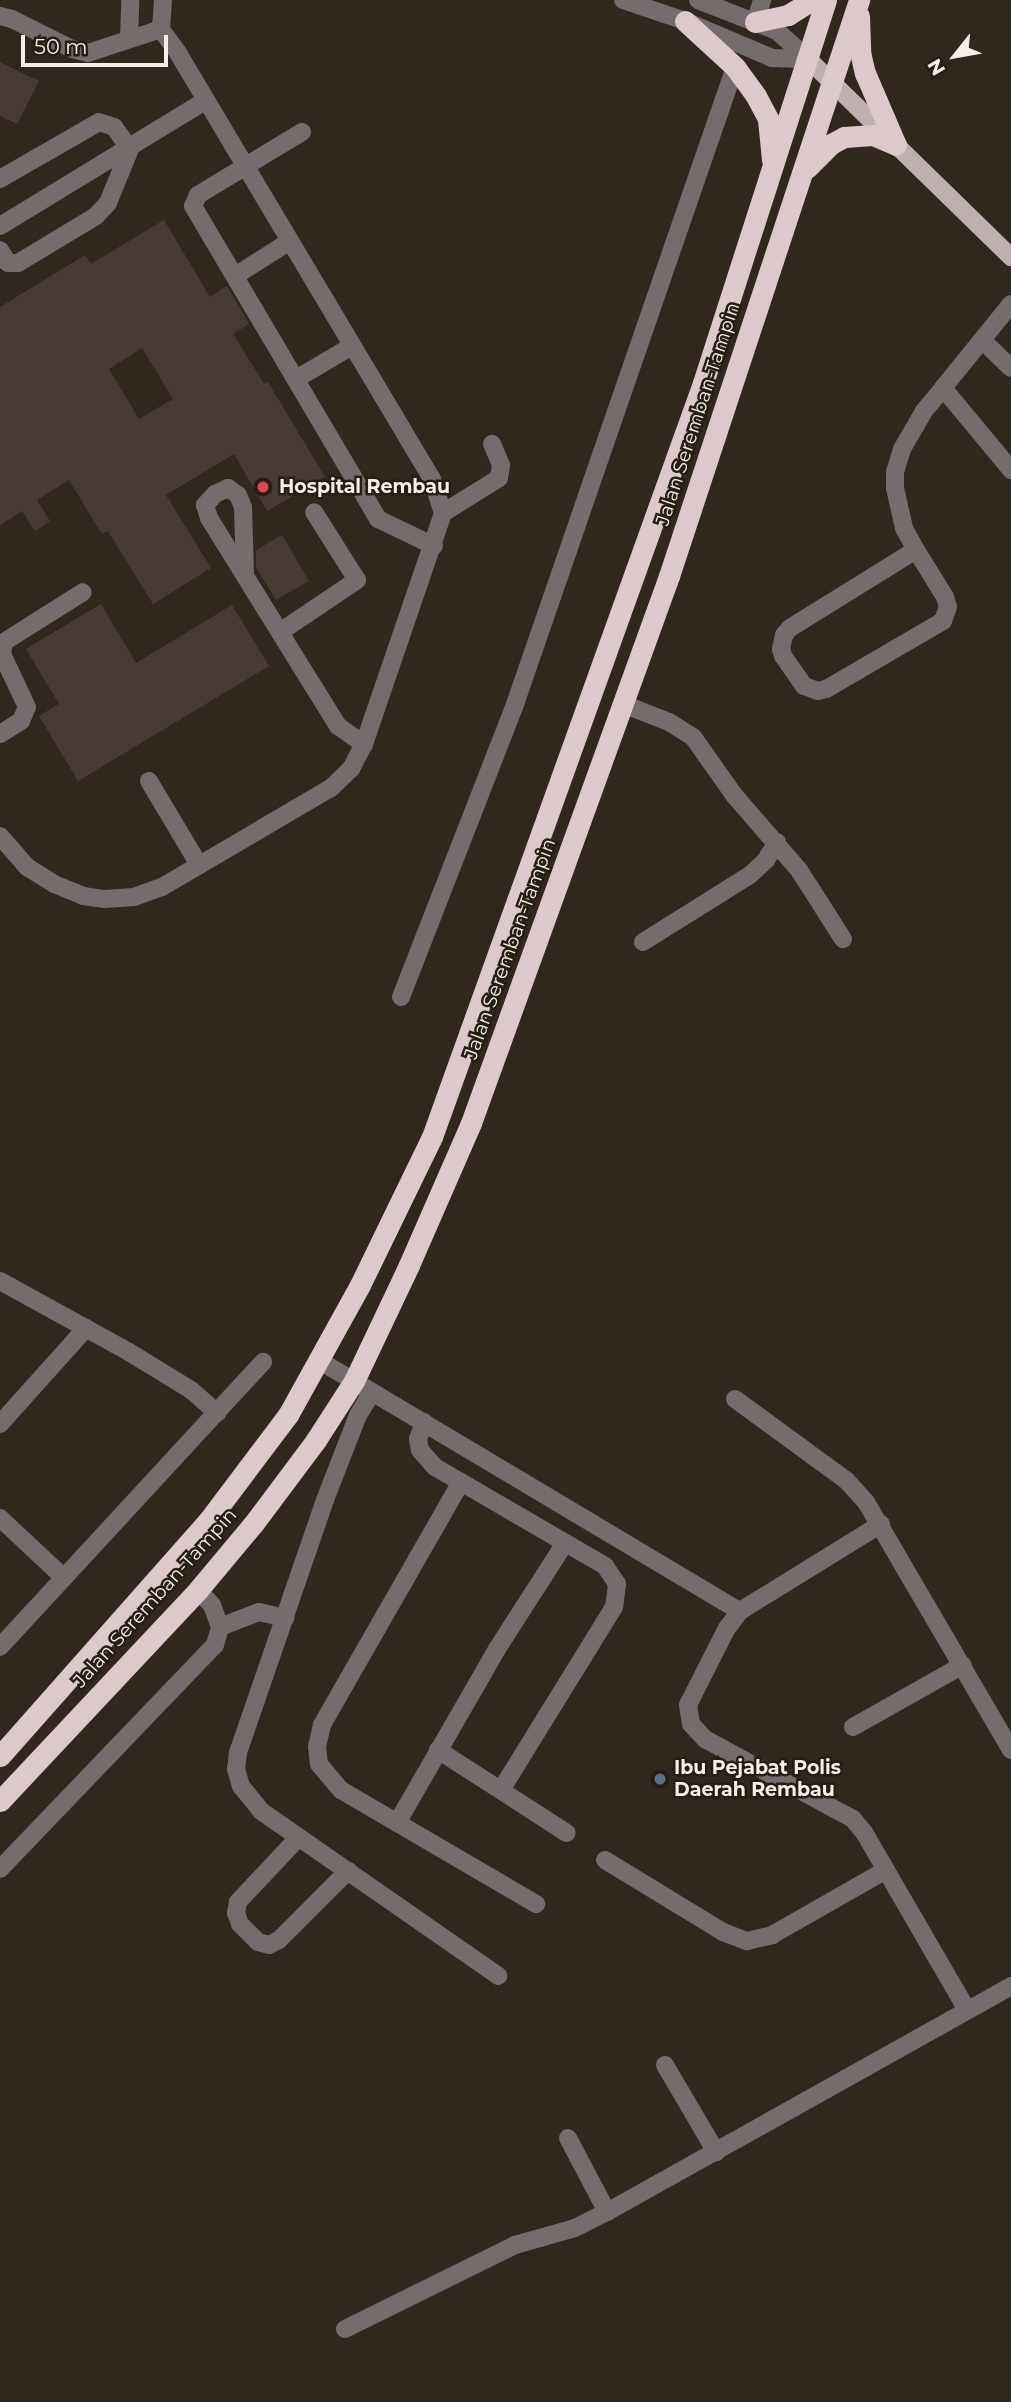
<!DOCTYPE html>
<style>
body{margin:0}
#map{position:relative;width:1011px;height:2402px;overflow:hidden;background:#30281e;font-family:Montserrat,sans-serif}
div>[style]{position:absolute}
.building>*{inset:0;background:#483b36}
.minor>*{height:18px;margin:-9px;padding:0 9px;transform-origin:9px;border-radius:9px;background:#746c6d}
.major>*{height:18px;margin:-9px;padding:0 9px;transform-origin:9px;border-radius:9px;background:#beafb1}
.highway>*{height:21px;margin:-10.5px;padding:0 10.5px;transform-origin:10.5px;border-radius:10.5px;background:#dcc9cc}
.dots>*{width:19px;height:19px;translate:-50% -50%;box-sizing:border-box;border:4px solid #261e15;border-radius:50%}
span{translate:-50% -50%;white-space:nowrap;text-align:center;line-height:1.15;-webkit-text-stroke:5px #261e15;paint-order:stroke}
.street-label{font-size:19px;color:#f4efe8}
.poi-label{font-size:19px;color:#f4efe8;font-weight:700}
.left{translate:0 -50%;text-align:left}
.north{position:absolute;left:920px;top:21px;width:70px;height:70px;-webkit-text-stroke:5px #261e15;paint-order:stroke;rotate:239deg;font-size:19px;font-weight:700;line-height:28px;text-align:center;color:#f4efe8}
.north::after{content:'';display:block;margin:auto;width:24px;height:32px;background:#f4efe8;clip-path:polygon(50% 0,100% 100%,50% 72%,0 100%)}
.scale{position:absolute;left:21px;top:35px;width:147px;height:32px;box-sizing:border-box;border:4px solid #f4efe8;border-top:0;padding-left:9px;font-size:21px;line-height:24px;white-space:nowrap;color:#f4efe8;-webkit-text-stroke:5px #261e15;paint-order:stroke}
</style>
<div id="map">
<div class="building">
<div style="clip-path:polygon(0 62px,39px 81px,17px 124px,0 116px)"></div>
<div style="clip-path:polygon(evenodd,164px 220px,210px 297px,227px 286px,249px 324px,233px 334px,264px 384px,268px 382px,325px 477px,267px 511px,234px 454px,166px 495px,211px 568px,153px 604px,108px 531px,102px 534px,69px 480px,37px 500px,50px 521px,35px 531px,22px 511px,0 525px,0 307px,85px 255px,91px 264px,164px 220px,142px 348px,173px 399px,139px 419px,109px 369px,142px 348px)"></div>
<div style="clip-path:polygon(282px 535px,309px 581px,276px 600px,256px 567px,256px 550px)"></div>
<div style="clip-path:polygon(101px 604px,136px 663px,232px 605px,269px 666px,78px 781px,39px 716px,59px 704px,26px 649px)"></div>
</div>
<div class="minor">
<div style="left:623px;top:0;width:65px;rotate:18.7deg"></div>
<div style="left:685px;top:21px;width:95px;rotate:23deg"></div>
<div style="left:772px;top:58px;width:36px;rotate:2deg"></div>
<div style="left:698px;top:0;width:85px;rotate:21.4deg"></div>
<div style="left:777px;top:31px;width:42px;rotate:42.1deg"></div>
<div style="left:0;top:16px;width:12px;rotate:14deg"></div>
<div style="left:12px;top:19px;width:67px;rotate:26.6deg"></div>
<div style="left:72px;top:49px;width:16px;rotate:14deg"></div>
<div style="left:88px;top:53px;width:77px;rotate:-18.2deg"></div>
<div style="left:755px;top:22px;width:23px;rotate:-72deg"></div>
<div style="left:129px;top:38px;width:38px;rotate:-88deg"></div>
<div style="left:302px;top:132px;width:122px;rotate:148.8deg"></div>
<div style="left:198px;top:195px;width:12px;rotate:114deg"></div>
<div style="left:193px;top:206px;width:364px;rotate:59.4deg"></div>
<div style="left:378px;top:519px;width:62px;rotate:25.7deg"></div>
<div style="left:0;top:179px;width:114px;rotate:-29.9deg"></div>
<div style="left:99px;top:122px;width:16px;rotate:18deg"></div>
<div style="left:114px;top:127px;width:27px;rotate:54deg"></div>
<div style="left:130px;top:149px;width:58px;rotate:112.2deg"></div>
<div style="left:108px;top:203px;width:18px;rotate:133deg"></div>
<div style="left:96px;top:216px;width:91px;rotate:148.9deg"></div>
<div style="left:18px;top:263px;width:10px;rotate:180deg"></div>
<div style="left:8px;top:263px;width:15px;rotate:-122deg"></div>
<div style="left:0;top:226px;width:240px;rotate:-31.4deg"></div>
<div style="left:235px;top:276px;width:65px;rotate:-32.5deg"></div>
<div style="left:1011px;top:304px;width:108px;rotate:129deg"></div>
<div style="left:943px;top:388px;width:107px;rotate:50.3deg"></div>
<div style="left:982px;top:340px;width:40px;rotate:44deg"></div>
<div style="left:296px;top:379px;width:65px;rotate:-30.5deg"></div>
<div style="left:443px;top:513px;width:66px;rotate:-32deg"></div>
<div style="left:499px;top:478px;width:13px;rotate:-81deg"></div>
<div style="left:501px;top:465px;width:23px;rotate:-113deg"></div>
<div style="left:916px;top:550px;width:55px;rotate:58.3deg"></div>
<div style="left:945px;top:597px;width:10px;rotate:73deg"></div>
<div style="left:948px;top:607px;width:15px;rotate:110deg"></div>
<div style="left:943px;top:621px;width:135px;rotate:149.8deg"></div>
<div style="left:826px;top:689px;width:8px;rotate:166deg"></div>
<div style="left:818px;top:691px;width:15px;rotate:-160deg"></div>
<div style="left:804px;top:686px;width:37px;rotate:-125deg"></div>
<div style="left:783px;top:656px;width:7px;rotate:-106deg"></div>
<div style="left:781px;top:649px;width:14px;rotate:-78deg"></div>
<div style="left:784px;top:635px;width:9px;rotate:-49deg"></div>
<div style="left:790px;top:628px;width:148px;rotate:-31.8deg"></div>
<div style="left:916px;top:550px;width:25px;rotate:-119deg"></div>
<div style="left:904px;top:528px;width:41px;rotate:-102.7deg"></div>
<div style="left:895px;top:488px;width:16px;rotate:-90deg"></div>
<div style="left:895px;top:472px;width:24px;rotate:-73deg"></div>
<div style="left:902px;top:449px;width:44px;rotate:-59.9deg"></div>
<div style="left:924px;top:411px;width:30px;rotate:-50deg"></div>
<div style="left:245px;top:574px;width:67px;rotate:-91.7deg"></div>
<div style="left:243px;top:507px;width:13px;rotate:-113deg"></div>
<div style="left:238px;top:495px;width:12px;rotate:-145deg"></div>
<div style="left:228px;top:488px;width:14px;rotate:155deg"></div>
<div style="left:215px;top:494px;width:15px;rotate:132deg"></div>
<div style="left:205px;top:505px;width:14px;rotate:73deg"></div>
<div style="left:209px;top:518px;width:245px;rotate:58.2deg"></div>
<div style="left:338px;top:726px;width:32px;rotate:35deg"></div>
<div style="left:280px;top:632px;width:93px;rotate:-34deg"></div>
<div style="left:357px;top:580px;width:80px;rotate:-122.3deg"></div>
<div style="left:623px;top:704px;width:49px;rotate:21.4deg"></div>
<div style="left:669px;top:722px;width:28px;rotate:32deg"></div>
<div style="left:693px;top:737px;width:71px;rotate:54.7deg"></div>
<div style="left:734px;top:795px;width:99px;rotate:49.1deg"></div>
<div style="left:799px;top:870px;width:82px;rotate:57.5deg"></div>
<div style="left:0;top:734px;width:25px;rotate:-32deg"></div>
<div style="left:21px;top:721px;width:15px;rotate:-67deg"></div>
<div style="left:27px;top:707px;width:59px;rotate:-115.3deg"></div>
<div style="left:2px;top:654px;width:12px;rotate:-81deg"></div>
<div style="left:4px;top:642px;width:93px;rotate:-32.3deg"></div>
<div style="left:149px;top:781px;width:98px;rotate:59.2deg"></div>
<div style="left:0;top:836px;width:41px;rotate:48.9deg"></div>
<div style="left:27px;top:867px;width:32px;rotate:32deg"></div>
<div style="left:54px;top:884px;width:31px;rotate:22deg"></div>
<div style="left:83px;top:896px;width:22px;rotate:8deg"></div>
<div style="left:105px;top:899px;width:29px;rotate:-4deg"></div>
<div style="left:134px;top:897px;width:30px;rotate:-20deg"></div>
<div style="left:162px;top:887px;width:196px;rotate:-30.4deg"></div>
<div style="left:331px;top:788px;width:28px;rotate:-44deg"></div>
<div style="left:351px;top:769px;width:28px;rotate:-63deg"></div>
<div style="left:364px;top:744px;width:244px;rotate:-71.1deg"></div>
<div style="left:443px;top:513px;width:36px;rotate:-108deg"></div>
<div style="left:432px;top:479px;width:495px;rotate:-120.8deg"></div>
<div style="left:179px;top:54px;width:31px;rotate:-126deg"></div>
<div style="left:161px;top:29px;width:29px;rotate:-86deg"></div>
<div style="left:643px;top:942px;width:126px;rotate:-32.1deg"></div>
<div style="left:750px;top:875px;width:22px;rotate:-43deg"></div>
<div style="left:766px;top:860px;width:21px;rotate:-59deg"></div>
<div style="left:401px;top:997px;width:308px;rotate:-68.7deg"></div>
<div style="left:513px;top:710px;width:680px;rotate:-70.95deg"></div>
<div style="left:0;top:1281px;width:147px;rotate:28.8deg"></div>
<div style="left:129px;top:1352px;width:73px;rotate:31.5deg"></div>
<div style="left:191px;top:1390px;width:35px;rotate:41deg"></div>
<div style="left:320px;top:1361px;width:489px;rotate:30.8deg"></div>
<div style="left:372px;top:1392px;width:27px;rotate:121deg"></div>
<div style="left:358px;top:1415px;width:91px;rotate:111.2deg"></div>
<div style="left:325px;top:1500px;width:268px;rotate:109deg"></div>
<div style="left:238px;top:1753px;width:16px;rotate:97deg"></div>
<div style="left:236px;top:1769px;width:18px;rotate:74deg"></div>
<div style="left:241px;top:1786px;width:32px;rotate:51deg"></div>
<div style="left:261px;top:1811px;width:289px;rotate:34.8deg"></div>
<div style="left:735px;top:1399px;width:139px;rotate:36.2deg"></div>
<div style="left:847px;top:1481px;width:28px;rotate:48deg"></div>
<div style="left:866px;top:1502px;width:287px;rotate:59.7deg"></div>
<div style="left:424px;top:1422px;width:18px;rotate:109deg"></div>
<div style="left:418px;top:1439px;width:11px;rotate:80deg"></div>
<div style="left:420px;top:1450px;width:23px;rotate:49deg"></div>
<div style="left:435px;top:1467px;width:197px;rotate:30.2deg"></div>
<div style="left:605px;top:1566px;width:22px;rotate:56deg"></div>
<div style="left:617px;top:1584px;width:23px;rotate:97deg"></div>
<div style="left:614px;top:1607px;width:215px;rotate:121.7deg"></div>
<div style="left:0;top:1424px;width:129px;rotate:-48.1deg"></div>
<div style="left:461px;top:1482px;width:280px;rotate:119.8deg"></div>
<div style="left:322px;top:1725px;width:22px;rotate:103deg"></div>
<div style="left:317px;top:1746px;width:18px;rotate:84deg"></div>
<div style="left:319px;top:1764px;width:34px;rotate:50deg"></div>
<div style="left:341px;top:1790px;width:226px;rotate:30.3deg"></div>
<div style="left:0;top:1518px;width:86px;rotate:43.1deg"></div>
<div style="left:881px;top:1524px;width:166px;rotate:148.3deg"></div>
<div style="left:740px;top:1611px;width:21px;rotate:127deg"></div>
<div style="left:727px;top:1628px;width:86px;rotate:116.9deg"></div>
<div style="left:688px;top:1705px;width:19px;rotate:81deg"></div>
<div style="left:691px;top:1724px;width:21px;rotate:47deg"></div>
<div style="left:705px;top:1739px;width:168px;rotate:28.4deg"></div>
<div style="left:853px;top:1819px;width:19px;rotate:51deg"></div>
<div style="left:865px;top:1834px;width:203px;rotate:59.9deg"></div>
<div style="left:220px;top:1627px;width:42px;rotate:-21deg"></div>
<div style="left:259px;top:1612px;width:27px;rotate:13deg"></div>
<div style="left:0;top:1647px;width:388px;rotate:-47.3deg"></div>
<div style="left:853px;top:1727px;width:126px;rotate:-29.4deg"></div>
<div style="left:438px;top:1750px;width:153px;rotate:32.8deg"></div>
<div style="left:397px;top:1823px;width:201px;rotate:-60.1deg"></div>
<div style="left:497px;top:1649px;width:126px;rotate:-57.3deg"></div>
<div style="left:298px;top:1838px;width:88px;rotate:133.2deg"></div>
<div style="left:238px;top:1902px;width:11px;rotate:100deg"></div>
<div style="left:236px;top:1913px;width:12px;rotate:70deg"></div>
<div style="left:240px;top:1924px;width:25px;rotate:45deg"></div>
<div style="left:258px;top:1942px;width:11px;rotate:15deg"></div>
<div style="left:269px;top:1945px;width:11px;rotate:-27deg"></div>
<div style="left:279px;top:1940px;width:98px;rotate:-45deg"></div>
<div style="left:605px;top:1860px;width:138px;rotate:31.4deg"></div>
<div style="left:723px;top:1932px;width:26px;rotate:21deg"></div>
<div style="left:747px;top:1941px;width:26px;rotate:-13deg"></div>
<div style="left:772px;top:1935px;width:131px;rotate:-29.7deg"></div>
<div style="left:0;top:1869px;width:310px;rotate:-46.2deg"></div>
<div style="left:215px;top:1645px;width:19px;rotate:-74deg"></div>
<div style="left:220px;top:1627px;width:23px;rotate:-110deg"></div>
<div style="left:212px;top:1605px;width:21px;rotate:-133deg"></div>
<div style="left:665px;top:2065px;width:101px;rotate:59.6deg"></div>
<div style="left:568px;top:2138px;width:84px;rotate:62.2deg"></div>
<div style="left:345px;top:2329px;width:190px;rotate:-26.3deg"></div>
<div style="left:515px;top:2245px;width:62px;rotate:-15.8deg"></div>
<div style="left:575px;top:2228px;width:36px;rotate:-27deg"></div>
<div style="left:607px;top:2212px;width:463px;rotate:-29.2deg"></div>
</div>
<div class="major">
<div style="left:808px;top:59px;width:284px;rotate:44.3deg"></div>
</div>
<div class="highway">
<div style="left:859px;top:16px;width:36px;rotate:88deg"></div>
<div style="left:860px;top:52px;width:22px;rotate:77deg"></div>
<div style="left:865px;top:73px;width:78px;rotate:66.7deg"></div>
<div style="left:685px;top:21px;width:68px;rotate:42.6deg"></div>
<div style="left:735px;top:67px;width:36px;rotate:54deg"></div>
<div style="left:756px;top:96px;width:26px;rotate:62deg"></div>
<div style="left:768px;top:119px;width:41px;rotate:84.4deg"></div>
<div style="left:755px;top:22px;width:34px;rotate:-12deg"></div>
<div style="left:788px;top:15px;width:28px;rotate:-32deg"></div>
<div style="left:807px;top:168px;width:34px;rotate:-45deg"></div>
<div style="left:831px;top:144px;width:15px;rotate:-28deg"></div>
<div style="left:844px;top:137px;width:29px;rotate:-4deg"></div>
<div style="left:873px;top:135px;width:25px;rotate:23deg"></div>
<div style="left:0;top:1756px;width:314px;rotate:-48.5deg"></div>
<div style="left:208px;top:1521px;width:133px;rotate:-53deg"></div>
<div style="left:288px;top:1415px;width:149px;rotate:-61deg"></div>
<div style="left:360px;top:1285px;width:165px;rotate:-64.1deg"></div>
<div style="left:432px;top:1137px;width:801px;rotate:-70.23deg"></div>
<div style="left:703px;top:383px;width:402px;rotate:-72.2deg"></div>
<div style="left:0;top:1801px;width:289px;rotate:-46.8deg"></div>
<div style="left:198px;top:1590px;width:87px;rotate:-50.1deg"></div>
<div style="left:254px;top:1523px;width:104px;rotate:-53.2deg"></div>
<div style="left:316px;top:1440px;width:70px;rotate:-57.2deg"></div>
<div style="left:354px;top:1381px;width:128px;rotate:-64.6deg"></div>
<div style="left:409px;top:1265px;width:155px;rotate:-66.4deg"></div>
<div style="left:471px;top:1123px;width:582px;rotate:-70.1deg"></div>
<div style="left:669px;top:576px;width:607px;rotate:-71.74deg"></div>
</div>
<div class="dots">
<div style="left:263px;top:487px;background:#e0444e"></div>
<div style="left:660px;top:1779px;background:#5c6f8a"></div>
</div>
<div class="street-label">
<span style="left:698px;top:414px;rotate:-72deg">Jalan Seremban-Tampin</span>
<span style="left:510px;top:949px;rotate:-70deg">Jalan Seremban-Tampin</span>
<span style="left:155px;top:1598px;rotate:-48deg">Jalan Seremban-Tampin</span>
</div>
<div class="poi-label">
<span class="left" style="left:279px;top:487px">Hospital Rembau</span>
<span class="left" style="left:674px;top:1779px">Ibu Pejabat Polis<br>Daerah Rembau</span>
</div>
<div class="north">N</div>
<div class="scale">50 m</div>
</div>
